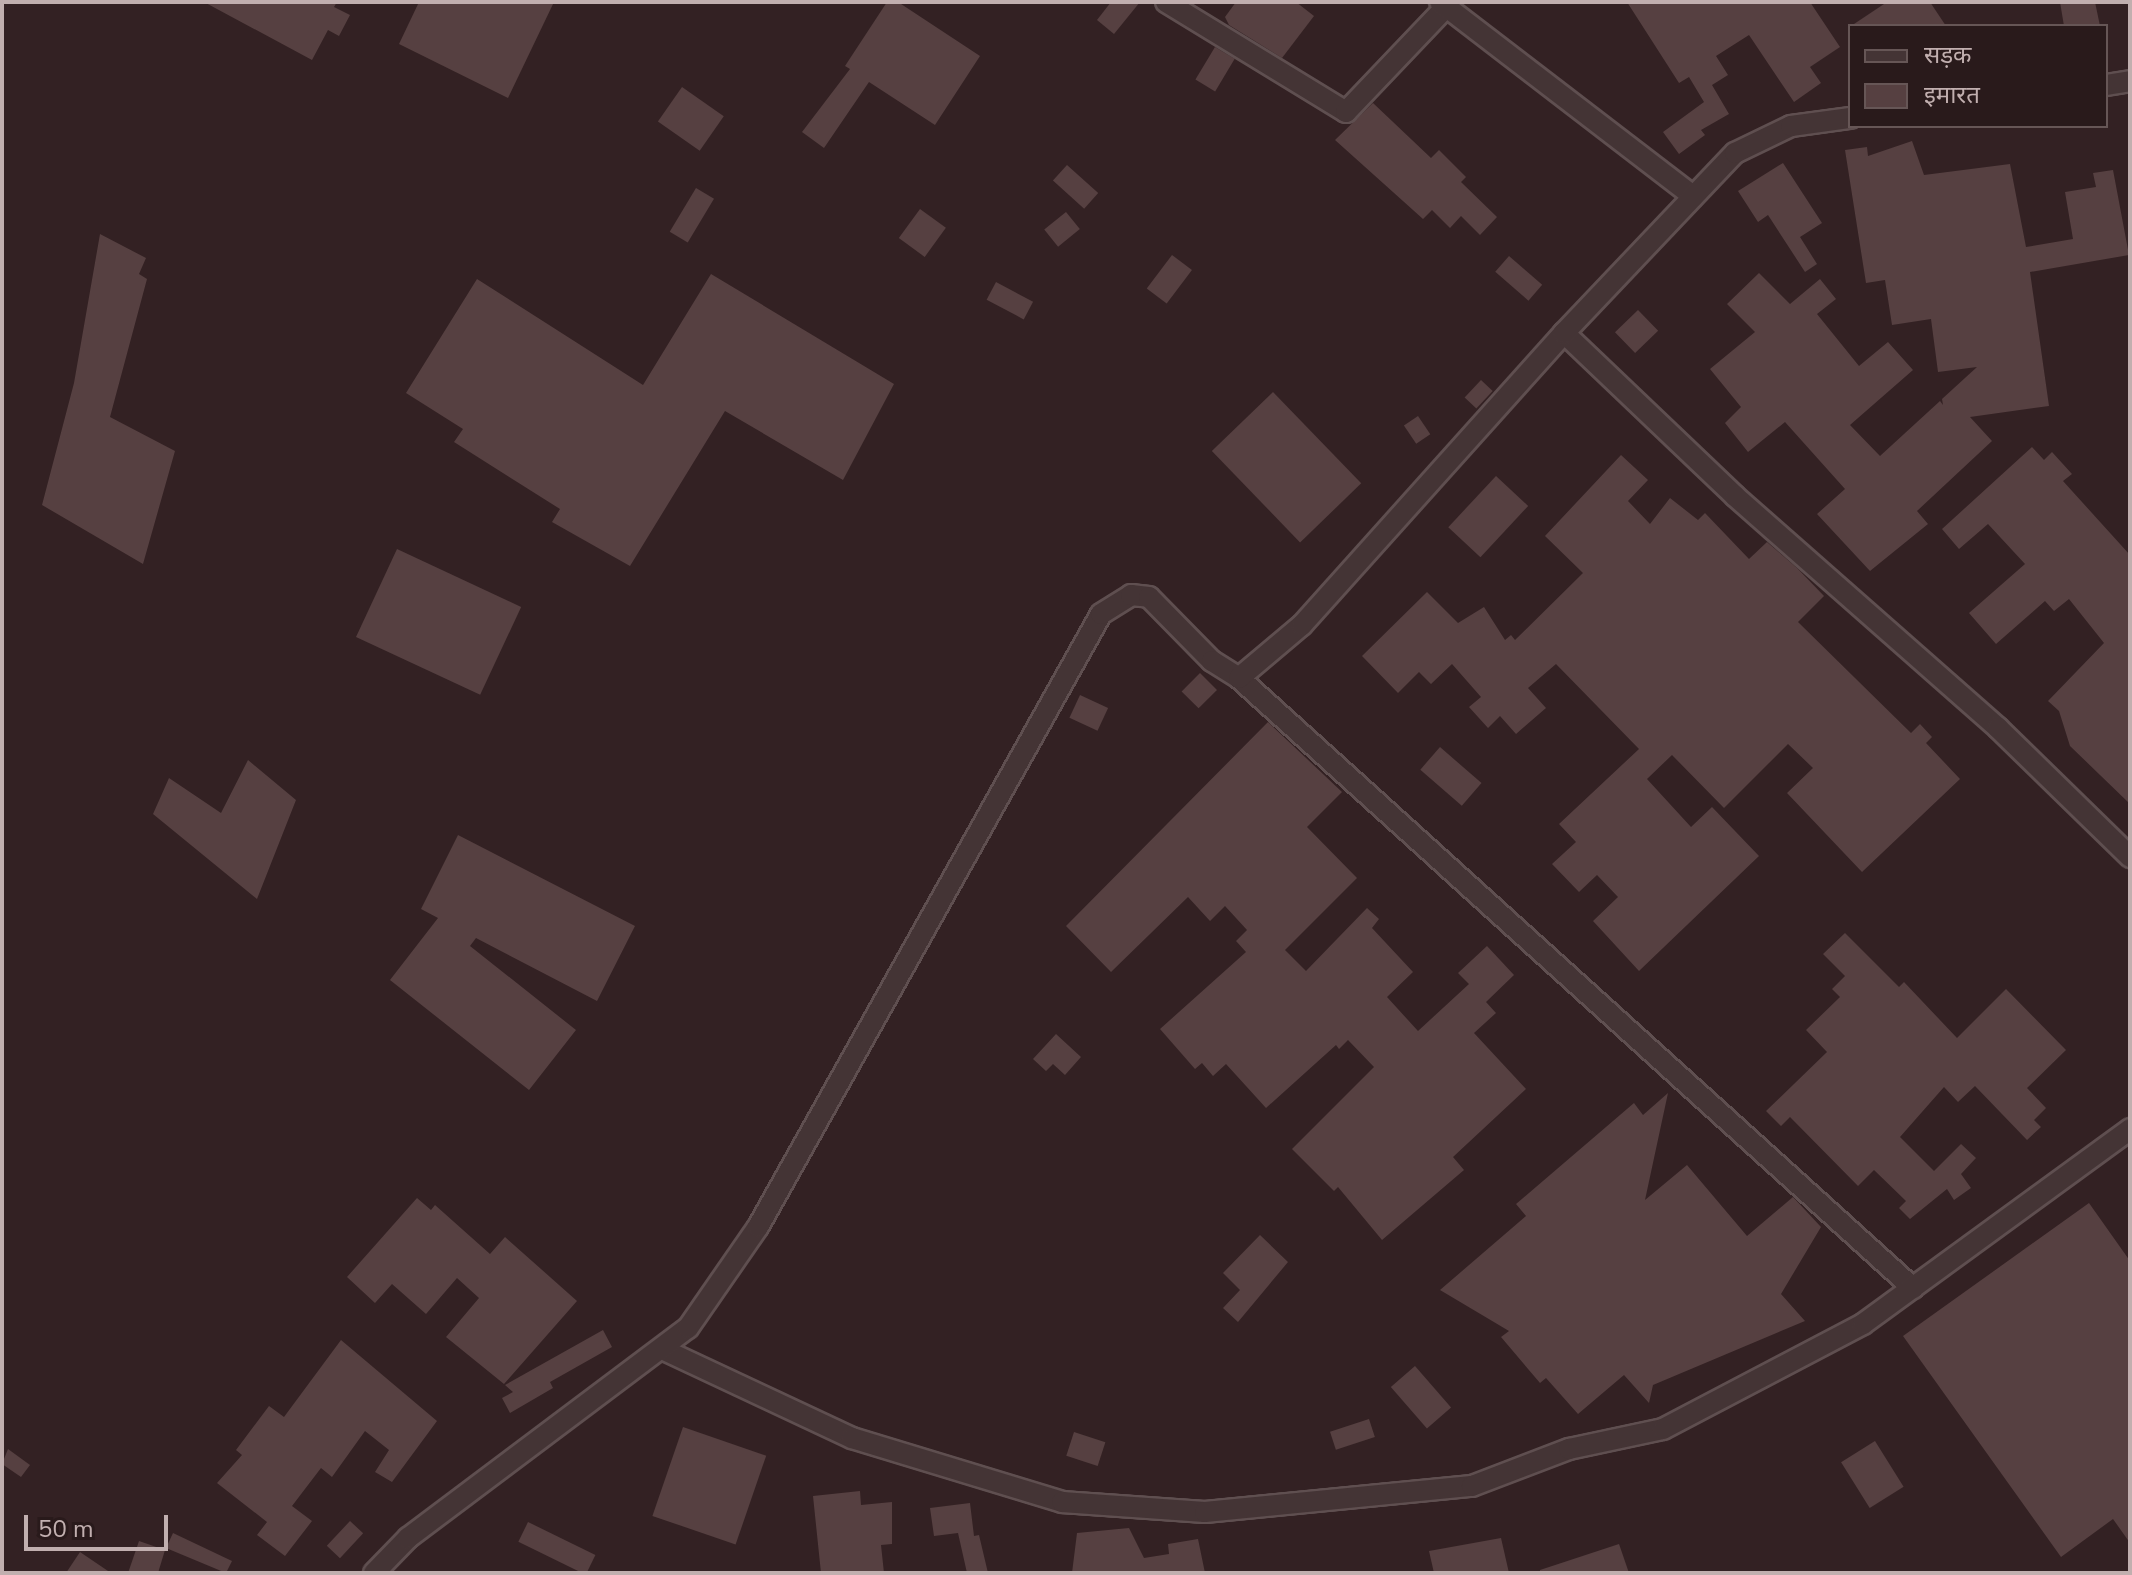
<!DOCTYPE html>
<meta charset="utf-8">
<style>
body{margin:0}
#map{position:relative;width:2132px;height:1575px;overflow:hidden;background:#332123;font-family:"Nunito Sans","Noto Sans Devanagari",sans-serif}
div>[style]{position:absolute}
.building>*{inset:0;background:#564041;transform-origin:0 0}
.roads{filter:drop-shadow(2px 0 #5f4f50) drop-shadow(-2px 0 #5f4f50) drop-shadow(0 2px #5f4f50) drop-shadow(0 -2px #5f4f50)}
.minor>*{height:20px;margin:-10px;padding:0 10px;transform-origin:10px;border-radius:10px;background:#443435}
span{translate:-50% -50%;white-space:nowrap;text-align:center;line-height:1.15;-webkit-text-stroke:6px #291a1b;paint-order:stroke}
.frame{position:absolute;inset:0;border:4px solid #c1afaf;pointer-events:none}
.legend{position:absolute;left:1848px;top:24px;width:260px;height:104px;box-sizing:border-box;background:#291a1b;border:2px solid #665656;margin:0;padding:10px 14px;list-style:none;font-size:24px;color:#c1afaf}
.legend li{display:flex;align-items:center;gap:16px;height:40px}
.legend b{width:40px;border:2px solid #665656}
.scale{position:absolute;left:24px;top:1515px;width:144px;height:36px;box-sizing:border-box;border:4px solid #c1afaf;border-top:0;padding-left:10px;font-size:24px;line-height:28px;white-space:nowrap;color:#c1afaf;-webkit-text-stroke:6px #291a1b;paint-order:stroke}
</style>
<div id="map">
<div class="building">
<div style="clip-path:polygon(204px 2px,337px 2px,334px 7px,350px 15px,339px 36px,328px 30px,312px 60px)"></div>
<div style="clip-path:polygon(419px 2px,554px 2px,508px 98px,399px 44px)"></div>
<div style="clip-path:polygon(887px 2px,898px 2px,980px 56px,935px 125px,869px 82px,824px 148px,802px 132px,850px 69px,845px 66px)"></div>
<div style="clip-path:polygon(1111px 2px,1140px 2px,1114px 34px,1097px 20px)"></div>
<div style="clip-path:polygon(1236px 2px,1296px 2px,1314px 16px,1282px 58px,1229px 25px,1225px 17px)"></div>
<div style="clip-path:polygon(1627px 2px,1810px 2px,1840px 47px,1810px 67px,1821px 83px,1794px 102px,1749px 35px,1716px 56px,1728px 75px,1712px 85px,1729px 114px,1701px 130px,1705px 135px,1679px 154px,1663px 132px,1704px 102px,1689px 77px,1679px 83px)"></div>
<div style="clip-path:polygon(1887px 2px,1930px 2px,1946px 26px,1851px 26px)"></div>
<div style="clip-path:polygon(2060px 2px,2095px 2px,2100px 26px,2064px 26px)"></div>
<div style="left:1215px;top:47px;width:23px;height:38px;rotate:31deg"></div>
<div style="left:682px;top:87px;width:51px;height:42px;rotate:35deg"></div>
<div style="clip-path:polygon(1373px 103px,1431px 158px,1439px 150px,1466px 177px,1461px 182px,1497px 217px,1480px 235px,1461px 216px,1450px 228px,1432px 210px,1423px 219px,1335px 140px)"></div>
<div style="clip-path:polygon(1912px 141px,1924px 175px,2010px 164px,2026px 247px,2073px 239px,2065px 192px,2096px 187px,2093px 173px,2113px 170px,2129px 255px,2030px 272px,2049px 406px,1970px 417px,1992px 441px,1917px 511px,1928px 524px,1870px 571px,1817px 514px,1845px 489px,1785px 422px,1748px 452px,1725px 423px,1741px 407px,1710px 369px,1755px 332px,1727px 304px,1759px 273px,1790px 304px,1820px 279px,1836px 299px,1817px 314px,1859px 366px,1888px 342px,1913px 370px,1850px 425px,1880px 456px,1940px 401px,1943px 405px,1942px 399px,1977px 367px,1938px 372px,1931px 319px,1892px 325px,1885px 280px,1866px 283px,1845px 150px,1867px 147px,1868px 156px)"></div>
<div style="clip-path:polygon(1783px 163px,1822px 223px,1800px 237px,1817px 264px,1805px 272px,1768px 215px,1758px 222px,1738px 191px)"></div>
<div style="left:1067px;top:165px;width:42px;height:21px;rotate:42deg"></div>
<div style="left:696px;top:188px;width:21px;height:51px;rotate:31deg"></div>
<div style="left:920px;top:209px;width:32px;height:36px;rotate:36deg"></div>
<div style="left:1066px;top:212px;width:22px;height:28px;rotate:51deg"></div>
<div style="clip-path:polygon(100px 234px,146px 258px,139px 274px,147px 279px,110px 417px,175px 451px,143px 564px,42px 505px,74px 383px)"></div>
<div style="left:1172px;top:255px;width:25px;height:42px;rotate:37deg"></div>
<div style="left:1509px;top:256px;width:44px;height:21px;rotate:41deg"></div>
<div style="clip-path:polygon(711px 274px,894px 384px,843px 480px,725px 411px,630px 566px,552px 522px,560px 509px,454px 442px,463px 429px,406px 393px,477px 279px,643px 385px)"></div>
<div style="left:996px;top:282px;width:42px;height:20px;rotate:28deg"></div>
<div style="left:1638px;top:310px;width:29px;height:32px;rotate:46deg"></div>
<div style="left:1481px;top:380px;width:16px;height:24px;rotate:43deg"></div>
<div style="left:1273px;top:392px;width:127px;height:85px;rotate:46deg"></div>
<div style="left:1418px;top:416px;width:22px;height:17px;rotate:56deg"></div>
<div style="clip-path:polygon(2032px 447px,2044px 460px,2052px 452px,2072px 474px,2063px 481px,2130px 555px,2130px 804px,2070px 746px,2059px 711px,2048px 701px,2104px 643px,2069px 599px,2054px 611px,2045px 601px,1996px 644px,1969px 613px,2025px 564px,1988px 524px,1959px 549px,1942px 529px)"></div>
<div style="clip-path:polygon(1621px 455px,1648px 480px,1628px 501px,1650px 524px,1670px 498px,1698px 520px,1705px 513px,1749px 559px,1767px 542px,1797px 568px,1824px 596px,1798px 622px,1911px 733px,1920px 724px,1932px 737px,1926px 743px,1960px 779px,1862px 872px,1787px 793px,1813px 768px,1788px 744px,1724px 808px,1672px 755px,1647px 779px,1691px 827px,1712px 807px,1759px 856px,1639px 971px,1593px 921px,1618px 897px,1597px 875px,1579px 892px,1552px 864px,1576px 842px,1559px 824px,1639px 749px,1556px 664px,1528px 688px,1546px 708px,1516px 734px,1500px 716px,1488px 728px,1469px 707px,1481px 697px,1452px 664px,1431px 684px,1419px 672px,1398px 693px,1362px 656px,1427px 592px,1458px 623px,1484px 607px,1505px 640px,1511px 635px,1515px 640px,1583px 573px,1545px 536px)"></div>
<div style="left:1496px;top:476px;width:44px;height:70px;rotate:43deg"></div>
<div style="left:397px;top:549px;width:137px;height:97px;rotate:25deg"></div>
<div style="left:1200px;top:673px;width:24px;height:26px;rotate:45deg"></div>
<div style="left:1080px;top:695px;width:31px;height:25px;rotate:25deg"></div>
<div style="clip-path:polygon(1268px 722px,1342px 792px,1307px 827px,1357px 878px,1285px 950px,1306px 971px,1367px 908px,1379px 919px,1372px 928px,1413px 972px,1387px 997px,1418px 1031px,1469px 984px,1458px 973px,1487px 946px,1514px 975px,1486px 1002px,1496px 1013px,1474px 1033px,1526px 1089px,1453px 1157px,1464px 1170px,1382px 1240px,1338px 1187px,1334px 1191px,1292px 1149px,1374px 1067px,1348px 1040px,1339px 1049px,1336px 1045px,1266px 1108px,1226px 1064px,1213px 1076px,1202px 1063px,1195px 1069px,1160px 1029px,1246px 952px,1236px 941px,1247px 930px,1225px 906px,1210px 921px,1188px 897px,1111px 972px,1066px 926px)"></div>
<div style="left:1440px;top:747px;width:55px;height:30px;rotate:41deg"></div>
<div style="clip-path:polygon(248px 760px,296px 800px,257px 899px,153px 814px,169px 778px,221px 813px)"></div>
<div style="clip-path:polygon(458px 835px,635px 926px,597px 1001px,476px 938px,470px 946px,576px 1030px,529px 1090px,390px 980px,438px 918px,421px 909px)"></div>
<div style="clip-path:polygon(1845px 933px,1899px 987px,1904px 982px,1957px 1038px,2006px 989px,2066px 1050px,2027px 1088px,2046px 1108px,2034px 1120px,2041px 1127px,2027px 1140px,1975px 1086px,1958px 1102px,1944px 1087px,1900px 1137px,1934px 1171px,1961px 1144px,1976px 1158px,1961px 1174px,1971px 1188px,1954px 1200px,1947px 1189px,1910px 1219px,1899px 1208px,1906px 1201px,1874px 1170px,1858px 1186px,1790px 1117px,1781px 1126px,1766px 1111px,1827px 1052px,1806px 1030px,1840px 997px,1832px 989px,1845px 976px,1823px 954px)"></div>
<div style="clip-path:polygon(1056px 1034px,1081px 1057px,1065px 1075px,1053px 1064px,1046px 1071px,1033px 1059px)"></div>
<div style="clip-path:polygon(1668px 1093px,1645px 1200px,1687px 1165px,1747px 1236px,1793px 1197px,1821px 1227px,1781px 1294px,1805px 1321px,1653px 1385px,1649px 1403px,1624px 1375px,1578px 1414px,1546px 1378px,1540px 1383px,1501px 1337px,1509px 1331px,1440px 1290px,1526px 1216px,1516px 1204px,1634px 1103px,1643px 1115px)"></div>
<div style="clip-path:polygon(417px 1198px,431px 1210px,435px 1205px,490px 1254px,505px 1237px,577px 1301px,504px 1384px,446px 1337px,479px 1298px,457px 1278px,426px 1314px,392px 1284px,375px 1303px,347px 1277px)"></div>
<div style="clip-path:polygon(2089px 1203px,2130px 1261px,2130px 1543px,2113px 1519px,2061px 1557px,1903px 1336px)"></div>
<div style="clip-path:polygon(1260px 1235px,1288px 1262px,1238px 1322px,1223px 1308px,1240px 1290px,1223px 1273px)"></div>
<div style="clip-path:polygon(603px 1330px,612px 1347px,550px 1382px,553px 1388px,510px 1413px,502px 1398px,513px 1392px,505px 1385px)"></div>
<div style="clip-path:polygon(341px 1340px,437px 1421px,392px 1482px,375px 1472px,389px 1450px,365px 1431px,332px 1477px,321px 1468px,292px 1506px,312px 1521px,285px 1556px,257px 1535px,267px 1522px,217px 1483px,242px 1455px,236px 1450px,269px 1406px,284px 1417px)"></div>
<div style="left:1415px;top:1366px;width:55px;height:32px;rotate:49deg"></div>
<div style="left:1369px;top:1419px;width:19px;height:41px;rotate:72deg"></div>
<div style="left:683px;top:1427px;width:88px;height:94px;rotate:19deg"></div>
<div style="left:1074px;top:1432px;width:33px;height:25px;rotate:18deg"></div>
<div style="left:1875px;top:1441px;width:54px;height:40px;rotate:58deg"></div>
<div style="clip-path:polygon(8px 1449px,30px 1465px,21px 1477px,2px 1464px)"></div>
<div style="clip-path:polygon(860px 1491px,861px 1505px,892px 1502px,892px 1544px,881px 1545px,884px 1573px,821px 1573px,813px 1496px)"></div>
<div style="clip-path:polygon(970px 1503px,974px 1536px,979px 1535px,988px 1573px,967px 1573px,958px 1533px,934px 1536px,930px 1508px)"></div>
<div style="left:350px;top:1521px;width:18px;height:34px;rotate:43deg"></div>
<div style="left:528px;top:1522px;width:75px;height:22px;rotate:26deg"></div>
<div style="clip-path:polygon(1129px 1528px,1144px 1558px,1169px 1554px,1168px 1544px,1198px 1539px,1205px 1573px,1072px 1573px,1077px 1533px)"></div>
<div style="clip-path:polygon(173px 1533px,232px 1561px,226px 1573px,166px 1548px)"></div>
<div style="clip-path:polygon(1501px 1538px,1509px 1573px,1434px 1573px,1429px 1551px)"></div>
<div style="clip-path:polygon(139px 1541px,165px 1550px,158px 1573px,128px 1573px)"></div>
<div style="clip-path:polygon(1619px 1544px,1629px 1573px,1540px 1573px,1540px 1570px)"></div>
<div style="clip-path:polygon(80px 1552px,111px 1573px,66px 1573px)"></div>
</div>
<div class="roads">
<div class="minor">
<div style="left:1166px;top:2px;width:211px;rotate:31.4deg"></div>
<div style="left:1346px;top:112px;width:145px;rotate:-46.4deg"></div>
<div style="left:1440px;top:2px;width:319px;rotate:37.5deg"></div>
<div style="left:2106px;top:85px;width:24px;rotate:-9deg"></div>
<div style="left:1564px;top:333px;width:236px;rotate:43.6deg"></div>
<div style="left:1735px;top:496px;width:351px;rotate:41.4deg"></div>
<div style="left:1998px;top:728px;width:185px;rotate:44.3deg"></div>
<div style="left:1239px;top:678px;width:909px;rotate:42.15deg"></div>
<div style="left:662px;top:1349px;width:210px;rotate:25.1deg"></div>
<div style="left:852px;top:1438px;width:220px;rotate:16.9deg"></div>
<div style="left:1062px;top:1502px;width:143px;rotate:4deg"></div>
<div style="left:1205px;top:1512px;width:268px;rotate:-5.6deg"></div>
<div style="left:1472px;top:1486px;width:104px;rotate:-20.9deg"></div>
<div style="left:1569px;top:1449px;width:96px;rotate:-12deg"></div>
<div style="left:1663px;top:1429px;width:226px;rotate:-27.7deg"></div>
<div style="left:1863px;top:1324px;width:331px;rotate:-36.1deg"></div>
<div style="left:374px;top:1573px;width:49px;rotate:-45.8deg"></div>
<div style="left:408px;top:1538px;width:350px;rotate:-36.9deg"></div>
<div style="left:688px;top:1328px;width:123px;rotate:-55.3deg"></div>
<div style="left:758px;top:1227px;width:702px;rotate:-60.77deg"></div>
<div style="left:1101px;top:614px;width:36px;rotate:-32deg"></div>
<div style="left:1131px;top:595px;width:18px;rotate:6deg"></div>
<div style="left:1149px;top:597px;width:90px;rotate:45.5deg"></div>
<div style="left:1212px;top:661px;width:32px;rotate:32deg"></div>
<div style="left:1239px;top:678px;width:82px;rotate:-40.1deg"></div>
<div style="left:1302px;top:625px;width:392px;rotate:-48.1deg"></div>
<div style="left:1564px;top:333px;width:248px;rotate:-46.5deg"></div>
<div style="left:1735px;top:153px;width:62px;rotate:-25.7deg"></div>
<div style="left:1791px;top:126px;width:60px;rotate:-7.7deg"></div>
</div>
</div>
<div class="frame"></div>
<ul class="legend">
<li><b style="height:10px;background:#443435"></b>सड़क</li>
<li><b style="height:22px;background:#564041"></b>इमारत</li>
</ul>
<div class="scale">50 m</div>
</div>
